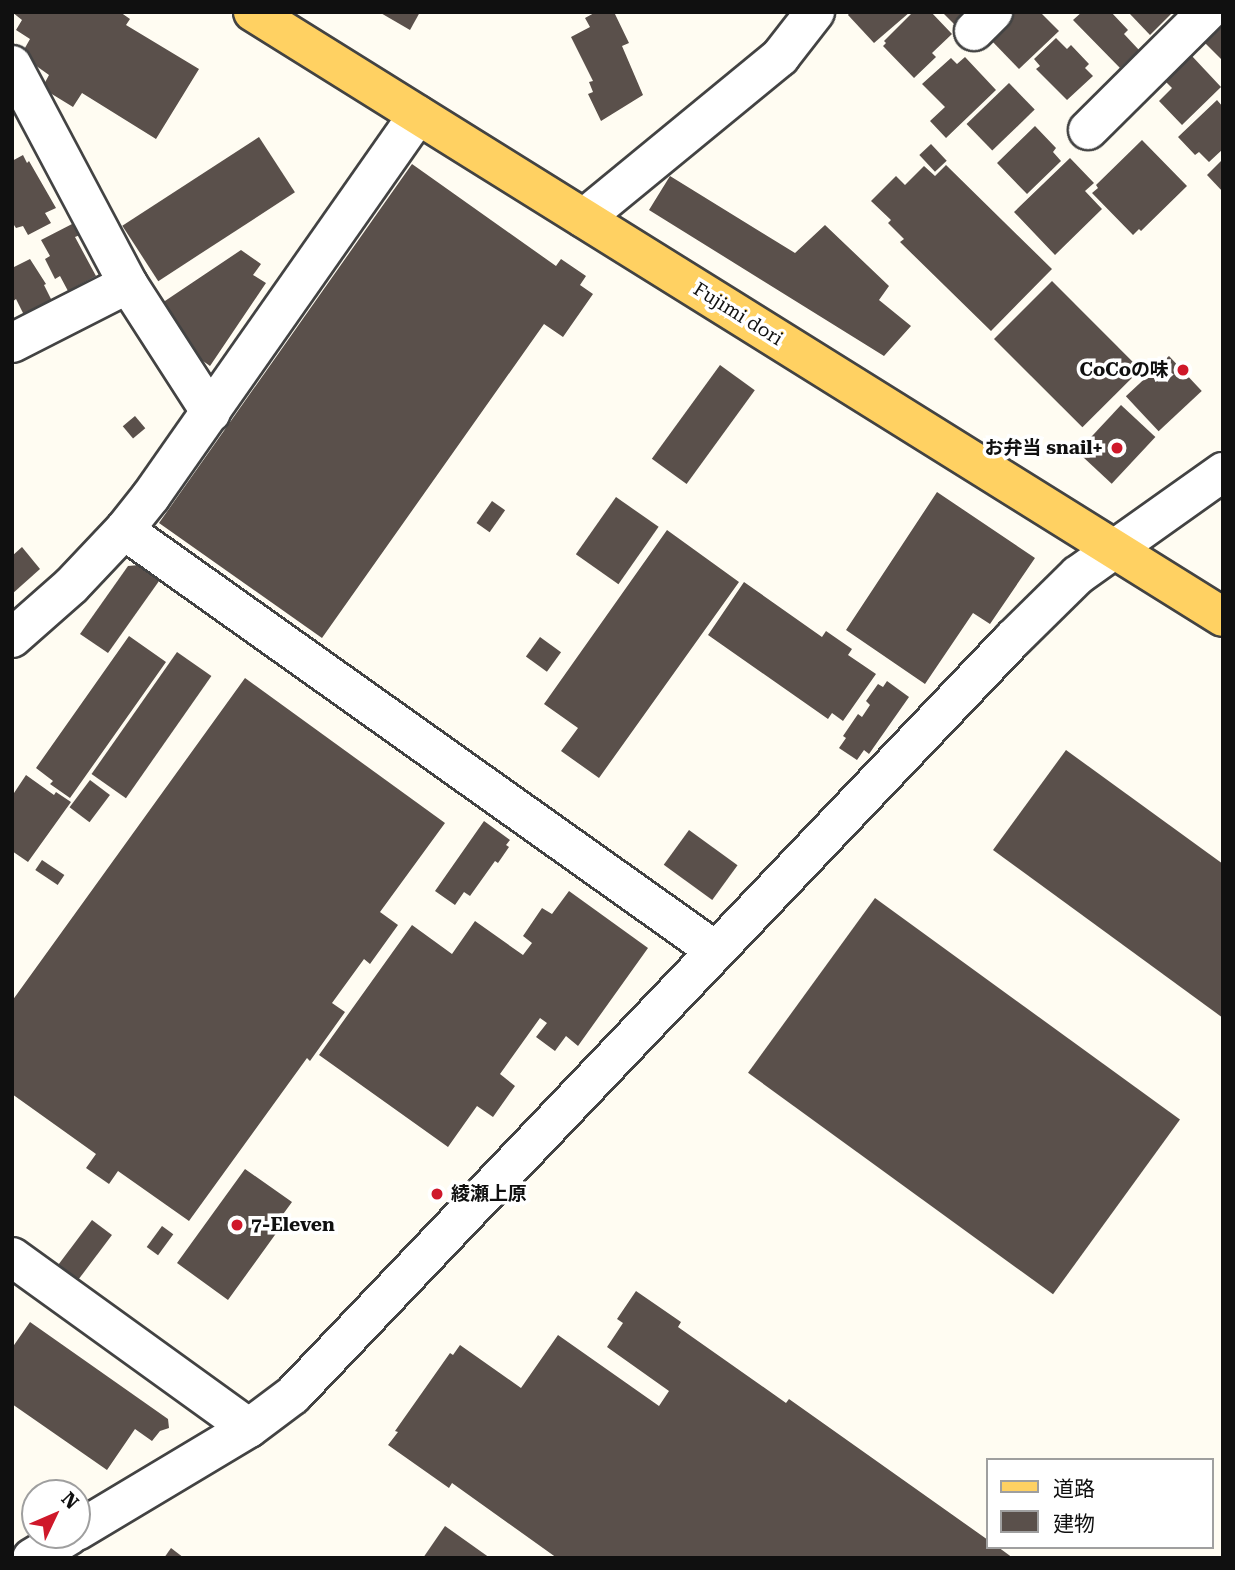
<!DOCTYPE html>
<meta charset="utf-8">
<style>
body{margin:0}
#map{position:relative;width:1235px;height:1570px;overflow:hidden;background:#fffcf2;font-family:"Roboto Serif","Noto Sans JP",serif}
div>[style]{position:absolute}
.building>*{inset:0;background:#5a504b;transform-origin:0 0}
.roads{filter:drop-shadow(2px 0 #434343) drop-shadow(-2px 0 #434343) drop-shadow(0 2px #434343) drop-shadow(0 -2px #434343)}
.minor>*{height:38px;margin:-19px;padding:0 19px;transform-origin:19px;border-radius:19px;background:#fff}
.major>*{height:38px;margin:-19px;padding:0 19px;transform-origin:19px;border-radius:19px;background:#ffd162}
.dots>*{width:19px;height:19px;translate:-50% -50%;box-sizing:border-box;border:4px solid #fff;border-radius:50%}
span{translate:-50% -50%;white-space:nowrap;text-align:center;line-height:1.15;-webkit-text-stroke:7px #fff;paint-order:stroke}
.street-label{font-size:19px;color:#101010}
.poi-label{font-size:19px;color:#101010;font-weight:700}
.right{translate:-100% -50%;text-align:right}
.left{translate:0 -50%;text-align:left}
.frame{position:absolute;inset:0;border:14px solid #101010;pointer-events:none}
.legend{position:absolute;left:986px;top:1458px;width:228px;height:91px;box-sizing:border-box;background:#fff;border:2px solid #9f9f9f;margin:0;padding:9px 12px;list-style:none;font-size:21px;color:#101010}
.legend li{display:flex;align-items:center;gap:14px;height:35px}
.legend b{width:35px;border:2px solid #9f9f9f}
.north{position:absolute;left:21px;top:1479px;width:70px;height:70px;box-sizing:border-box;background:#fff;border:2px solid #9f9f9f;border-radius:50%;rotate:46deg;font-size:19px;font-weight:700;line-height:28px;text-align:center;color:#101010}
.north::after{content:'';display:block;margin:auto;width:24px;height:32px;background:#cf182a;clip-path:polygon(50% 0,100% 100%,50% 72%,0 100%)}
</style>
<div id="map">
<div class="building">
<div style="clip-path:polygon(12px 12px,120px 12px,130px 19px,126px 25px,199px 69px,156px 139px,82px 93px,73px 107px,42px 88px,49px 75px,21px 55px,30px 39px,16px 30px,22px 20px)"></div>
<div style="clip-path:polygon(379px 12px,420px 12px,410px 30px)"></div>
<div style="clip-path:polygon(596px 12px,614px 12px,629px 43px,622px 46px,643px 95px,601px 121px,588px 94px,593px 92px,589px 82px,593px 81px,571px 37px,590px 27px,585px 18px)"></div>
<div style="clip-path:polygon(850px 12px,910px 12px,874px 43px,848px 15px)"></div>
<div style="clip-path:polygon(913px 12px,931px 12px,952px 34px,932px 53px,936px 57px,914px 78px,883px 46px,886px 43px,884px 41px)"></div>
<div style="clip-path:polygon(942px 12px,973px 12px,957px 27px)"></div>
<div style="clip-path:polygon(1015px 12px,1040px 12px,1059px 31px,1019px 69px,989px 38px)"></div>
<div style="clip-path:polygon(1082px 12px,1111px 12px,1128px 30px,1124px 34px,1139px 50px,1120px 68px,1073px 20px)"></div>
<div style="clip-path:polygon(1131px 12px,1173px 12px,1150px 35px,1130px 14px)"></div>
<div style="clip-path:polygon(1223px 26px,1223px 61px,1205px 43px)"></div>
<div style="clip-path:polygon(1056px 38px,1067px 49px,1071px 45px,1089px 64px,1085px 68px,1093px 76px,1067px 100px,1036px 69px,1040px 66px,1034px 59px)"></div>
<div style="clip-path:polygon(1191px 55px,1221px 87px,1182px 125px,1159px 101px,1172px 88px,1164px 80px)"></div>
<div style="clip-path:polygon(965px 57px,996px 90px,946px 138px,930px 121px,945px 107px,922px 84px,951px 58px,957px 64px)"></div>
<div style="left:1009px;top:83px;width:37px;height:59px;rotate:46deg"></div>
<div style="clip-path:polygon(1217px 100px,1223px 107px,1223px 149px,1209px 162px,1199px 152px,1195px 155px,1178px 137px)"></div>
<div style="clip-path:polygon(1035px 126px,1056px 148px,1053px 152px,1061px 161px,1027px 194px,997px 163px)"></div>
<div style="left:259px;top:137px;width:66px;height:163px;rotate:57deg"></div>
<div style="clip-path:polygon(1142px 140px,1187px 186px,1141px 231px,1139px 229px,1133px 235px,1092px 193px,1098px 188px,1096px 185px)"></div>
<div style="left:931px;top:144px;width:23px;height:16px;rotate:47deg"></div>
<div style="clip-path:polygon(23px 155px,27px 163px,29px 161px,56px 208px,45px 213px,51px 223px,28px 235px,23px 226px,16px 228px,12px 222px,12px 161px)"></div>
<div style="clip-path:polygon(1070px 158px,1094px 183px,1085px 191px,1102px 209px,1055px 255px,1014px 212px)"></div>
<div style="clip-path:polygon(1223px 159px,1223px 192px,1207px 175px)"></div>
<div style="clip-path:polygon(412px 164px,556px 266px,561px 259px,586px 276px,580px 285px,593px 294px,563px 337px,544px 324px,322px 638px,159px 523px)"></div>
<div style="clip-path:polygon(946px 165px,1052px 269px,991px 331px,900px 242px,904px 239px,888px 223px,891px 220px,871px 201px,896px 176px,905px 185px,924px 166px,935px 176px)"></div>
<div style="clip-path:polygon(670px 176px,795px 253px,825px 225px,889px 286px,879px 300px,911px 326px,884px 356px,649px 210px)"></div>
<div style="clip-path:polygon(74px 223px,80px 235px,75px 237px,96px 276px,68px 291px,60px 276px,55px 279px,45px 259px,50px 256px,41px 240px)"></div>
<div style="clip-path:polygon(241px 250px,261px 264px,253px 275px,266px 283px,210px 366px,182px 346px,156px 307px)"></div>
<div style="clip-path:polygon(30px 259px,46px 284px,44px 285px,52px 301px,24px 315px,16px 299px,12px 302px,12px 268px)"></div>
<div style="left:1052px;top:281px;width:125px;height:82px;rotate:45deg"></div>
<div style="left:1169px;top:356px;width:48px;height:59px;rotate:47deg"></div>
<div style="left:720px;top:365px;width:43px;height:116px;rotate:36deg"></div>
<div style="left:1121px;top:405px;width:47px;height:64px;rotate:43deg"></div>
<div style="left:135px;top:416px;width:16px;height:16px;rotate:50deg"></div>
<div style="clip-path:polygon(937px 492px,1035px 558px,990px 624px,973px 613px,925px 684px,846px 630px)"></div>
<div style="left:616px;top:497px;width:52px;height:70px;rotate:35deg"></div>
<div style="left:492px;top:501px;width:16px;height:27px;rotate:35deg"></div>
<div style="clip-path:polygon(667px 530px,739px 582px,599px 778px,561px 751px,578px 728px,544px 704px)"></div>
<div style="clip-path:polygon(22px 547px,40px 569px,12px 594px,12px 556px)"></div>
<div style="clip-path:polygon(150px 564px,164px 574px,108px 653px,80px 634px,128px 566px)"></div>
<div style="clip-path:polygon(744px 582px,822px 637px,826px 631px,852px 649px,848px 655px,876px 674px,843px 721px,832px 713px,828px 719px,708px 635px)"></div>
<div style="clip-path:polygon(129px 636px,166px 662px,70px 798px,50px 784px,53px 781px,36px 768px)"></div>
<div style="left:540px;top:637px;width:26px;height:24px;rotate:36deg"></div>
<div style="left:177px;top:652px;width:42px;height:149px;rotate:35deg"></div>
<div style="clip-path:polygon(245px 678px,445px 823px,380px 912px,398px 925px,370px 964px,364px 959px,332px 1003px,345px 1012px,310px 1061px,307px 1058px,189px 1221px,118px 1171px,109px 1184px,86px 1168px,96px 1154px,12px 1094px,12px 1001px)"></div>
<div style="clip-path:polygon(887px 681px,909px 697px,869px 754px,864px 750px,857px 760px,839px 748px,846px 738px,843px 736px,858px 714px,862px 717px,870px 705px,866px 701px,878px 684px,883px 687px)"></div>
<div style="clip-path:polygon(1066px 750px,1223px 864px,1223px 1018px,993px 850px)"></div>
<div style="clip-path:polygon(26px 775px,54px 795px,56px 792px,71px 802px,28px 862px,12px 851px,12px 796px)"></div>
<div style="left:90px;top:780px;width:25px;height:34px;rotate:37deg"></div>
<div style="clip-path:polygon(484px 821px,510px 840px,506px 845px,509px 847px,498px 863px,495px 861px,470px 896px,464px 892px,455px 905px,435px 891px)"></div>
<div style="left:689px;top:830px;width:60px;height:43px;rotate:36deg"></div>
<div style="left:42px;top:860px;width:27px;height:12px;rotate:34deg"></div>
<div style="clip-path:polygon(569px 891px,648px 948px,578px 1046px,566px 1036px,555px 1051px,536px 1037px,547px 1023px,540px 1018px,500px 1074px,515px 1086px,493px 1117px,477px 1106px,448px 1147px,319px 1055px,412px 925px,452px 954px,475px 921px,523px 955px,532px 943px,523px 936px,542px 908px,552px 914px)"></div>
<div style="left:875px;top:898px;width:377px;height:216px;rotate:36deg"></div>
<div style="clip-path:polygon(245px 1169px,292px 1202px,281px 1217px,285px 1221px,228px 1300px,177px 1263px)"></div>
<div style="left:92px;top:1220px;width:25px;height:56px;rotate:37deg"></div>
<div style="left:162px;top:1226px;width:14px;height:26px;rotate:36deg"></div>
<div style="clip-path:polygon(636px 1291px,681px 1322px,678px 1327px,786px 1403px,789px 1399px,988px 1540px,988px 1547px,998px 1547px,1013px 1558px,557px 1558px,452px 1483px,449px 1488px,388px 1445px,398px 1432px,395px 1431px,450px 1353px,453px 1355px,460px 1345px,521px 1388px,558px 1335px,659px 1406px,669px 1391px,607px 1347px,623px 1323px,617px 1319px)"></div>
<div style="clip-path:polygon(30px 1322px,168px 1419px,169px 1428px,160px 1431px,152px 1441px,135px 1429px,107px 1470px,12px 1404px,12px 1348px)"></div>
<div style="clip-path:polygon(445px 1526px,490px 1558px,423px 1558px)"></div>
<div style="clip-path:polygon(171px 1548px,184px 1558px,164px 1558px)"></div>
</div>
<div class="roads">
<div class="minor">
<div style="left:974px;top:31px;width:27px;rotate:-45deg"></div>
<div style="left:12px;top:65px;width:248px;rotate:62.1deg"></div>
<div style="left:128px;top:284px;width:153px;rotate:57.2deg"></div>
<div style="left:1088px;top:130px;width:168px;rotate:-44.8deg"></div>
<div style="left:584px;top:218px;width:254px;rotate:-39.4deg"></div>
<div style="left:780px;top:57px;width:57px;rotate:-52.1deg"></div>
<div style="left:12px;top:343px;width:130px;rotate:-27deg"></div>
<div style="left:124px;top:530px;width:726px;rotate:35.42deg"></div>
<div style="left:12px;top:638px;width:79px;rotate:-41.4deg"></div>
<div style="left:71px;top:586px;width:77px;rotate:-46.6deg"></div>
<div style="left:124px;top:530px;width:43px;rotate:-51.5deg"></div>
<div style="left:151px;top:496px;width:465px;rotate:-55deg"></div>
<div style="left:12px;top:1257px;width:292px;rotate:35.8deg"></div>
<div style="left:77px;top:1531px;width:200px;rotate:-30.9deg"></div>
<div style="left:249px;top:1428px;width:55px;rotate:-36.9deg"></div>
<div style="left:293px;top:1395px;width:1044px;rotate:-46.4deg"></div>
<div style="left:1013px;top:639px;width:91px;rotate:-44.6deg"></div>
<div style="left:1078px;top:575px;width:178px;rotate:-35.4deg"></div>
<div style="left:32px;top:1558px;width:44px;rotate:-31.2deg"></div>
</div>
<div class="major">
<div style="left:253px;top:12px;width:1143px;rotate:31.95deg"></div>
</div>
</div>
<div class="dots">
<div style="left:1183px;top:370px;background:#cf182a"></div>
<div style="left:1117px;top:448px;background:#cf182a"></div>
<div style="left:437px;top:1194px;background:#cf182a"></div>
<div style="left:237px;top:1225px;background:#cf182a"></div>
</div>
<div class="street-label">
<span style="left:738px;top:314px;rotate:32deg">Fujimi dori</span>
</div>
<div class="poi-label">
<span class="right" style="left:1169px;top:370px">CoCoの味</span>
<span class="right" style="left:1103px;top:448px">お弁当 snail+</span>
<span class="left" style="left:451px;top:1194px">綾瀬上原</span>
<span class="left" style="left:251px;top:1225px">7-Eleven</span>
</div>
<div class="frame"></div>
<ul class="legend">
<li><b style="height:9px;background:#ffd162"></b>道路</li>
<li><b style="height:19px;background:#5a504b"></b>建物</li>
</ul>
<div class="north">N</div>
</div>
